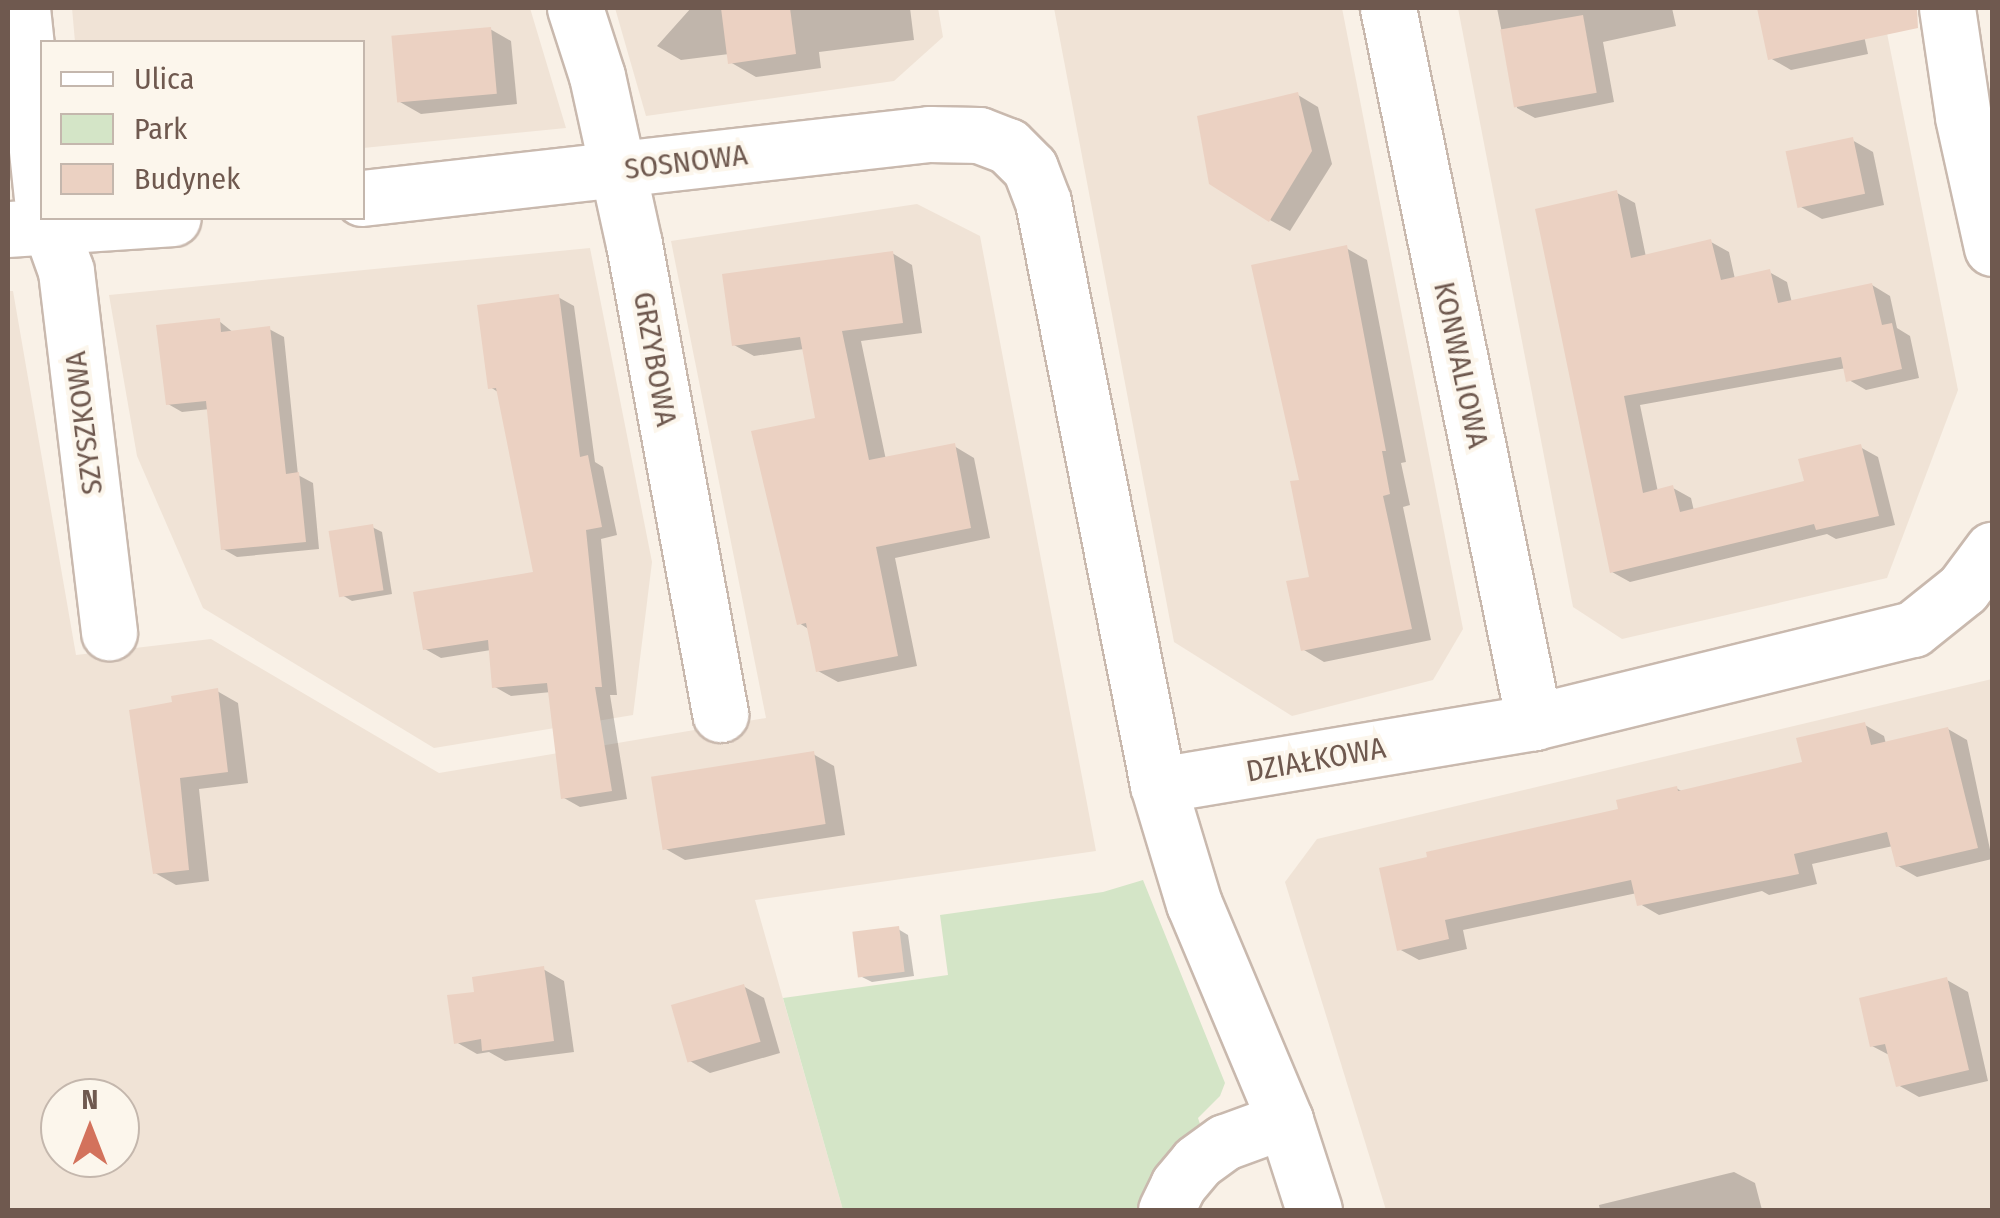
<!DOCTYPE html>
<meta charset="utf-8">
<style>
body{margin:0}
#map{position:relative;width:2000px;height:1218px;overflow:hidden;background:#f9f1e7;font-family:"Fira Sans Condensed",sans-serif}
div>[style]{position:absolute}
.residential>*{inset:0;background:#f0e3d6}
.green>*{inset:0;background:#d4e5c7}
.shadow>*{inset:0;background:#0003}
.building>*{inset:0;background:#ebd1c2;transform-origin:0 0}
.roads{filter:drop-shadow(2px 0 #c9b9ae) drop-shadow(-2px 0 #c9b9ae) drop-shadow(0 2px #c9b9ae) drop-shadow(0 -2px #c9b9ae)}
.minor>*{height:55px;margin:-27.5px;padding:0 27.5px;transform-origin:27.5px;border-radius:27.5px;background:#fff}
span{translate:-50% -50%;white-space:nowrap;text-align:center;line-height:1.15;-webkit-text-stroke:8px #fcf6ec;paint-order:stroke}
.street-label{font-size:30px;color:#6f594f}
.frame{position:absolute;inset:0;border:10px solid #6f594f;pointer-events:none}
.legend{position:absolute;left:40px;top:40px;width:325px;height:180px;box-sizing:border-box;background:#fcf6ec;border:2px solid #c4b7ad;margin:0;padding:12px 18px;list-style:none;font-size:30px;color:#6f594f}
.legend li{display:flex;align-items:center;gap:20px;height:50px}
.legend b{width:50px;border:2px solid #c4b7ad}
.north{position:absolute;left:40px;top:1078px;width:100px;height:100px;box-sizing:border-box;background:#fcf6ec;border:2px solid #c4b7ad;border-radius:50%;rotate:0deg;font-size:28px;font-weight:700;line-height:40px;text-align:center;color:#6f594f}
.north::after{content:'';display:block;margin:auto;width:35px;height:45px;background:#d3725c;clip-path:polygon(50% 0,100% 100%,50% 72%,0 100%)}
</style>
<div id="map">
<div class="residential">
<div style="clip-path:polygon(72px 8px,530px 8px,566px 128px,363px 148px,362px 42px,75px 42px)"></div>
<div style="clip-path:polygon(615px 8px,938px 8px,943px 37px,894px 81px,646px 116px)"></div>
<div style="clip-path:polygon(1054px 8px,1342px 8px,1463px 629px,1433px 680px,1292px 716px,1174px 642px)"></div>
<div style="clip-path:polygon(1458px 8px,1882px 8px,1958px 390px,1887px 578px,1622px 639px,1573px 607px)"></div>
<div style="clip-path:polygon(evenodd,917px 204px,980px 236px,1096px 851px,755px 900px,843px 1210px,8px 1210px,8px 291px,13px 291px,76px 655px,211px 639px,439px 773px,766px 718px,671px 241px,917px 204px,60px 1098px,120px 1098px,120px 1158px,60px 1158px,60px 1098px)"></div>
<div style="clip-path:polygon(590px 248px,652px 562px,633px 715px,434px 748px,203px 608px,137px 456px,109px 295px)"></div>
<div style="clip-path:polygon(1992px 679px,1992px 1210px,1386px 1210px,1285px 882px,1317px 839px)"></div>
</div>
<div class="green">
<div style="clip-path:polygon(1143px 880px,1225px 1083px,1220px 1096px,1198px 1118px,1203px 1133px,1148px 1210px,843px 1210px,783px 998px,948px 975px,940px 915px,1103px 892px)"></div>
</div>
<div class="shadow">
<div style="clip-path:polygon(691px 8px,910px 8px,914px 40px,819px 52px,821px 68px,756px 77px,730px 62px,729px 54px,681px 60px,657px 46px)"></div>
<div style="clip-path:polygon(1497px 8px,1672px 8px,1676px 26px,1603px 42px,1614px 102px,1535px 118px,1517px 108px)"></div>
<div style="clip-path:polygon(1760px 8px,1858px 8px,1868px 54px,1791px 70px,1770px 58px)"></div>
<div style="clip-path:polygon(490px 29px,511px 41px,517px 104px,421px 114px,400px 102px)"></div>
<div style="clip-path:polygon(1298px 95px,1318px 107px,1332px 164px,1290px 231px,1270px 220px)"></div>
<div style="clip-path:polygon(1852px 140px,1873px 152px,1884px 205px,1822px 219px,1801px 207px)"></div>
<div style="clip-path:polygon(1617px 193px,1635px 203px,1646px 257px,1711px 242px,1729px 252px,1735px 279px,1769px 272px,1787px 282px,1792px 303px,1872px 285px,1890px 296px,1897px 328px,1910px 336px,1919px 378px,1866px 390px,1849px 380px,1846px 368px,1640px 405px,1658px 492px,1673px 488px,1691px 498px,1694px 511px,1807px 483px,1860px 447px,1878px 457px,1895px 525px,1836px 539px,1827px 534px,1630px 582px,1612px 572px)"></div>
<div style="clip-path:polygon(1346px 248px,1367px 260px,1406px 462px,1401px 463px,1410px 505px,1403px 507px,1431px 640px,1324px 662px,1304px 650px,1312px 579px,1302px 482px)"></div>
<div style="clip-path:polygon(892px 253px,912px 265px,922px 333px,861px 341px,886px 460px,954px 446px,974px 458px,990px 538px,895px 558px,917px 666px,838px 682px,818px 671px,810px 630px,799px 623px,818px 420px,804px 349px,754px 356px,734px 345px)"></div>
<div style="clip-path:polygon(558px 297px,574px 306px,595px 462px,603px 467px,617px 535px,601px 539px,617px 695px,610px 695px,627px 799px,580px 807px,564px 798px,551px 692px,511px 696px,495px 687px,491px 650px,441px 658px,425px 649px,536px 574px,498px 392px,490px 387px)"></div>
<div style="clip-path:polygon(219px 321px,234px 333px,269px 329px,284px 337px,298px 475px,313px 483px,319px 549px,237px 557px,223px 549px,210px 409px,182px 412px,168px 404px)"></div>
<div style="clip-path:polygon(372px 527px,382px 532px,392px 594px,352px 601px,342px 595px)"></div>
<div style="clip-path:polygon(217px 691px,238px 703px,248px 783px,199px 789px,209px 881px,176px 885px,155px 873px,175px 704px)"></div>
<div style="clip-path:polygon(1865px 725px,1884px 736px,1886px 744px,1948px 729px,1967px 740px,1992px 859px,1917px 877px,1898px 866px,1893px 846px,1812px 864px,1817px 884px,1769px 895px,1762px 891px,1659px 915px,1640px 904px,1637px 893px,1463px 930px,1467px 949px,1419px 960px,1399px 949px,1382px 870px,1621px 811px,1676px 788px,1683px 792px,1805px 764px)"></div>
<div style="clip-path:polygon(813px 754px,834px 766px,845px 835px,685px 860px,664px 848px)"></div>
<div style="clip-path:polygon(898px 929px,908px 935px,914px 976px,872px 982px,862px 977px)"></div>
<div style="clip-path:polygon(543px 969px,564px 981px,574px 1052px,505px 1061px,489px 1052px,477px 1054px,456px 1042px,477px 994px)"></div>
<div style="clip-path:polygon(1947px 980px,1968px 992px,1988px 1081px,1919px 1097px,1898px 1085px,1891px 1056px,1872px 1046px)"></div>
<div style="clip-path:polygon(743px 986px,764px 998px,780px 1053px,710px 1073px,690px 1061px)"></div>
<div style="clip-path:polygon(1734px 1172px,1755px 1183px,1762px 1210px,1600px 1210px,1599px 1205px)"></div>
</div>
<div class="building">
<div style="clip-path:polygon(721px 8px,790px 8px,796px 54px,728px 64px)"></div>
<div style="clip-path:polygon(1757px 8px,1917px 8px,1918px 28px,1768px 60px)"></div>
<div style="left:1583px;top:15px;width:79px;height:84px;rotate:80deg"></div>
<div style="left:491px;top:27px;width:67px;height:100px;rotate:85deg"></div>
<div style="clip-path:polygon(1298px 92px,1312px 151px,1269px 222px,1209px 184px,1197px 116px)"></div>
<div style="left:1853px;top:137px;width:58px;height:69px;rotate:78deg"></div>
<div style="clip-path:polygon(1617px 190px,1631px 258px,1711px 239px,1721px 280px,1770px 269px,1778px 303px,1872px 283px,1882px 325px,1892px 323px,1902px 369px,1846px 382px,1841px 357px,1624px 396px,1643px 493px,1673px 485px,1680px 512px,1804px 481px,1798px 459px,1861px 444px,1879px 516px,1816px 530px,1814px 524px,1610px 573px,1535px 209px)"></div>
<div style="clip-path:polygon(1347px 245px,1386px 451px,1382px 451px,1390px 494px,1383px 496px,1412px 629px,1301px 651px,1286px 581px,1309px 577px,1290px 481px,1299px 480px,1251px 265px)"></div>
<div style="clip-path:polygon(893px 251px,903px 323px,842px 331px,869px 460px,955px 443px,971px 528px,876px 547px,898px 656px,816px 672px,806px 623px,797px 625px,751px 431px,815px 418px,800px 337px,732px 346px,722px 274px)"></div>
<div style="clip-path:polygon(559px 294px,580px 457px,588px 455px,602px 527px,586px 530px,602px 687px,595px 687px,612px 791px,561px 799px,547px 683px,492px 688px,488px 640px,423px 650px,413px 592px,533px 572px,496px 388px,488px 389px,477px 305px)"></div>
<div style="clip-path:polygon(220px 318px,221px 332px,270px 326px,286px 474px,299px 472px,306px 542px,221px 550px,206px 401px,166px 405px,156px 325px)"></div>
<div style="left:373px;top:524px;width:67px;height:45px;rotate:81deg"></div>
<div style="clip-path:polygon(218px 688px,228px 772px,180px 778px,189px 870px,153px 874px,129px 710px,172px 702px,171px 696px)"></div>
<div style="clip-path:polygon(1865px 722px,1871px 745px,1948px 727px,1978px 848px,1896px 867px,1887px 832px,1794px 854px,1799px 874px,1637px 906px,1631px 880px,1445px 920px,1449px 939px,1397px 951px,1379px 868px,1427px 857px,1426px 852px,1618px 809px,1616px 800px,1677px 786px,1678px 791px,1802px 762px,1796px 738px)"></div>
<div style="left:814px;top:751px;width:74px;height:165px;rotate:81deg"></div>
<div style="left:899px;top:926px;width:46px;height:47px;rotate:83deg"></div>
<div style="clip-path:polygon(544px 966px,554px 1041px,482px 1051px,481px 1039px,454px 1044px,447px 995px,474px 992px,472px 977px)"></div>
<div style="clip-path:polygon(1947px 977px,1969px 1070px,1896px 1087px,1885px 1044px,1870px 1047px,1859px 998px)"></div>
<div style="left:744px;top:984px;width:60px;height:76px;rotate:74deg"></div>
</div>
<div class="roads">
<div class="minor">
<div style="left:22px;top:8px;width:190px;rotate:84deg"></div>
<div style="left:575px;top:8px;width:71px;rotate:72.1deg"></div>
<div style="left:597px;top:76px;width:172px;rotate:77.6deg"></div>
<div style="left:634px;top:244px;width:478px;rotate:79.6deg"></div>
<div style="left:1388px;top:8px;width:729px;rotate:78.44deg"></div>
<div style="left:1947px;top:8px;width:110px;rotate:81.6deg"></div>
<div style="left:1963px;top:117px;width:134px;rotate:77.5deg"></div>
<div style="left:362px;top:198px;width:571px;rotate:-6.44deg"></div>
<div style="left:929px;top:134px;width:50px;rotate:1.1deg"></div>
<div style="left:979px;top:135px;width:31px;rotate:21deg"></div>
<div style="left:1008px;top:146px;width:31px;rotate:45deg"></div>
<div style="left:1030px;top:168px;width:36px;rotate:69deg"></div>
<div style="left:1043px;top:202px;width:594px;rotate:78.84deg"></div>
<div style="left:47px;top:218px;width:56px;rotate:70.3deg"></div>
<div style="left:66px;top:271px;width:364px;rotate:83.2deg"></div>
<div style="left:8px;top:229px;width:165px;rotate:-3.8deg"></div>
<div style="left:1166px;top:1210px;width:28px;rotate:-64deg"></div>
<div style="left:1178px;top:1185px;width:30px;rotate:-50deg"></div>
<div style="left:1197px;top:1162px;width:34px;rotate:-36deg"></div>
<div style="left:1225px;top:1142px;width:64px;rotate:-20.1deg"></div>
<div style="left:1314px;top:1210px;width:95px;rotate:-107.9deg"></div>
<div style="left:1285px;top:1120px;width:234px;rotate:-112.8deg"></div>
<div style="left:1194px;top:904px;width:124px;rotate:-106.8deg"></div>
<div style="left:1158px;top:785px;width:381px;rotate:-9.5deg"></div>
<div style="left:1534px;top:722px;width:390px;rotate:-13.8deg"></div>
<div style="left:1913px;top:629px;width:64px;rotate:-38.7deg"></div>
<div style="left:1963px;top:589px;width:49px;rotate:-53.4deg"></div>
</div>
</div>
<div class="street-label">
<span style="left:686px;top:162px;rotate:-7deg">SOSNOWA</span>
<span style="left:655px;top:359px;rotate:80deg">GRZYBOWA</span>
<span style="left:1461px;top:365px;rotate:78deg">KONWALIOWA</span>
<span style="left:84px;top:423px;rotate:-97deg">SZYSZKOWA</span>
<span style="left:1316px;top:760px;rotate:-10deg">DZIAŁKOWA</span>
</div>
<div class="frame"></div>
<ul class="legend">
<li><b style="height:12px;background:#fff"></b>Ulica</li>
<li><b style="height:28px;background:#d4e5c7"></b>Park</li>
<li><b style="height:28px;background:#ebd1c2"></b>Budynek</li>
</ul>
<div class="north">N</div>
</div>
